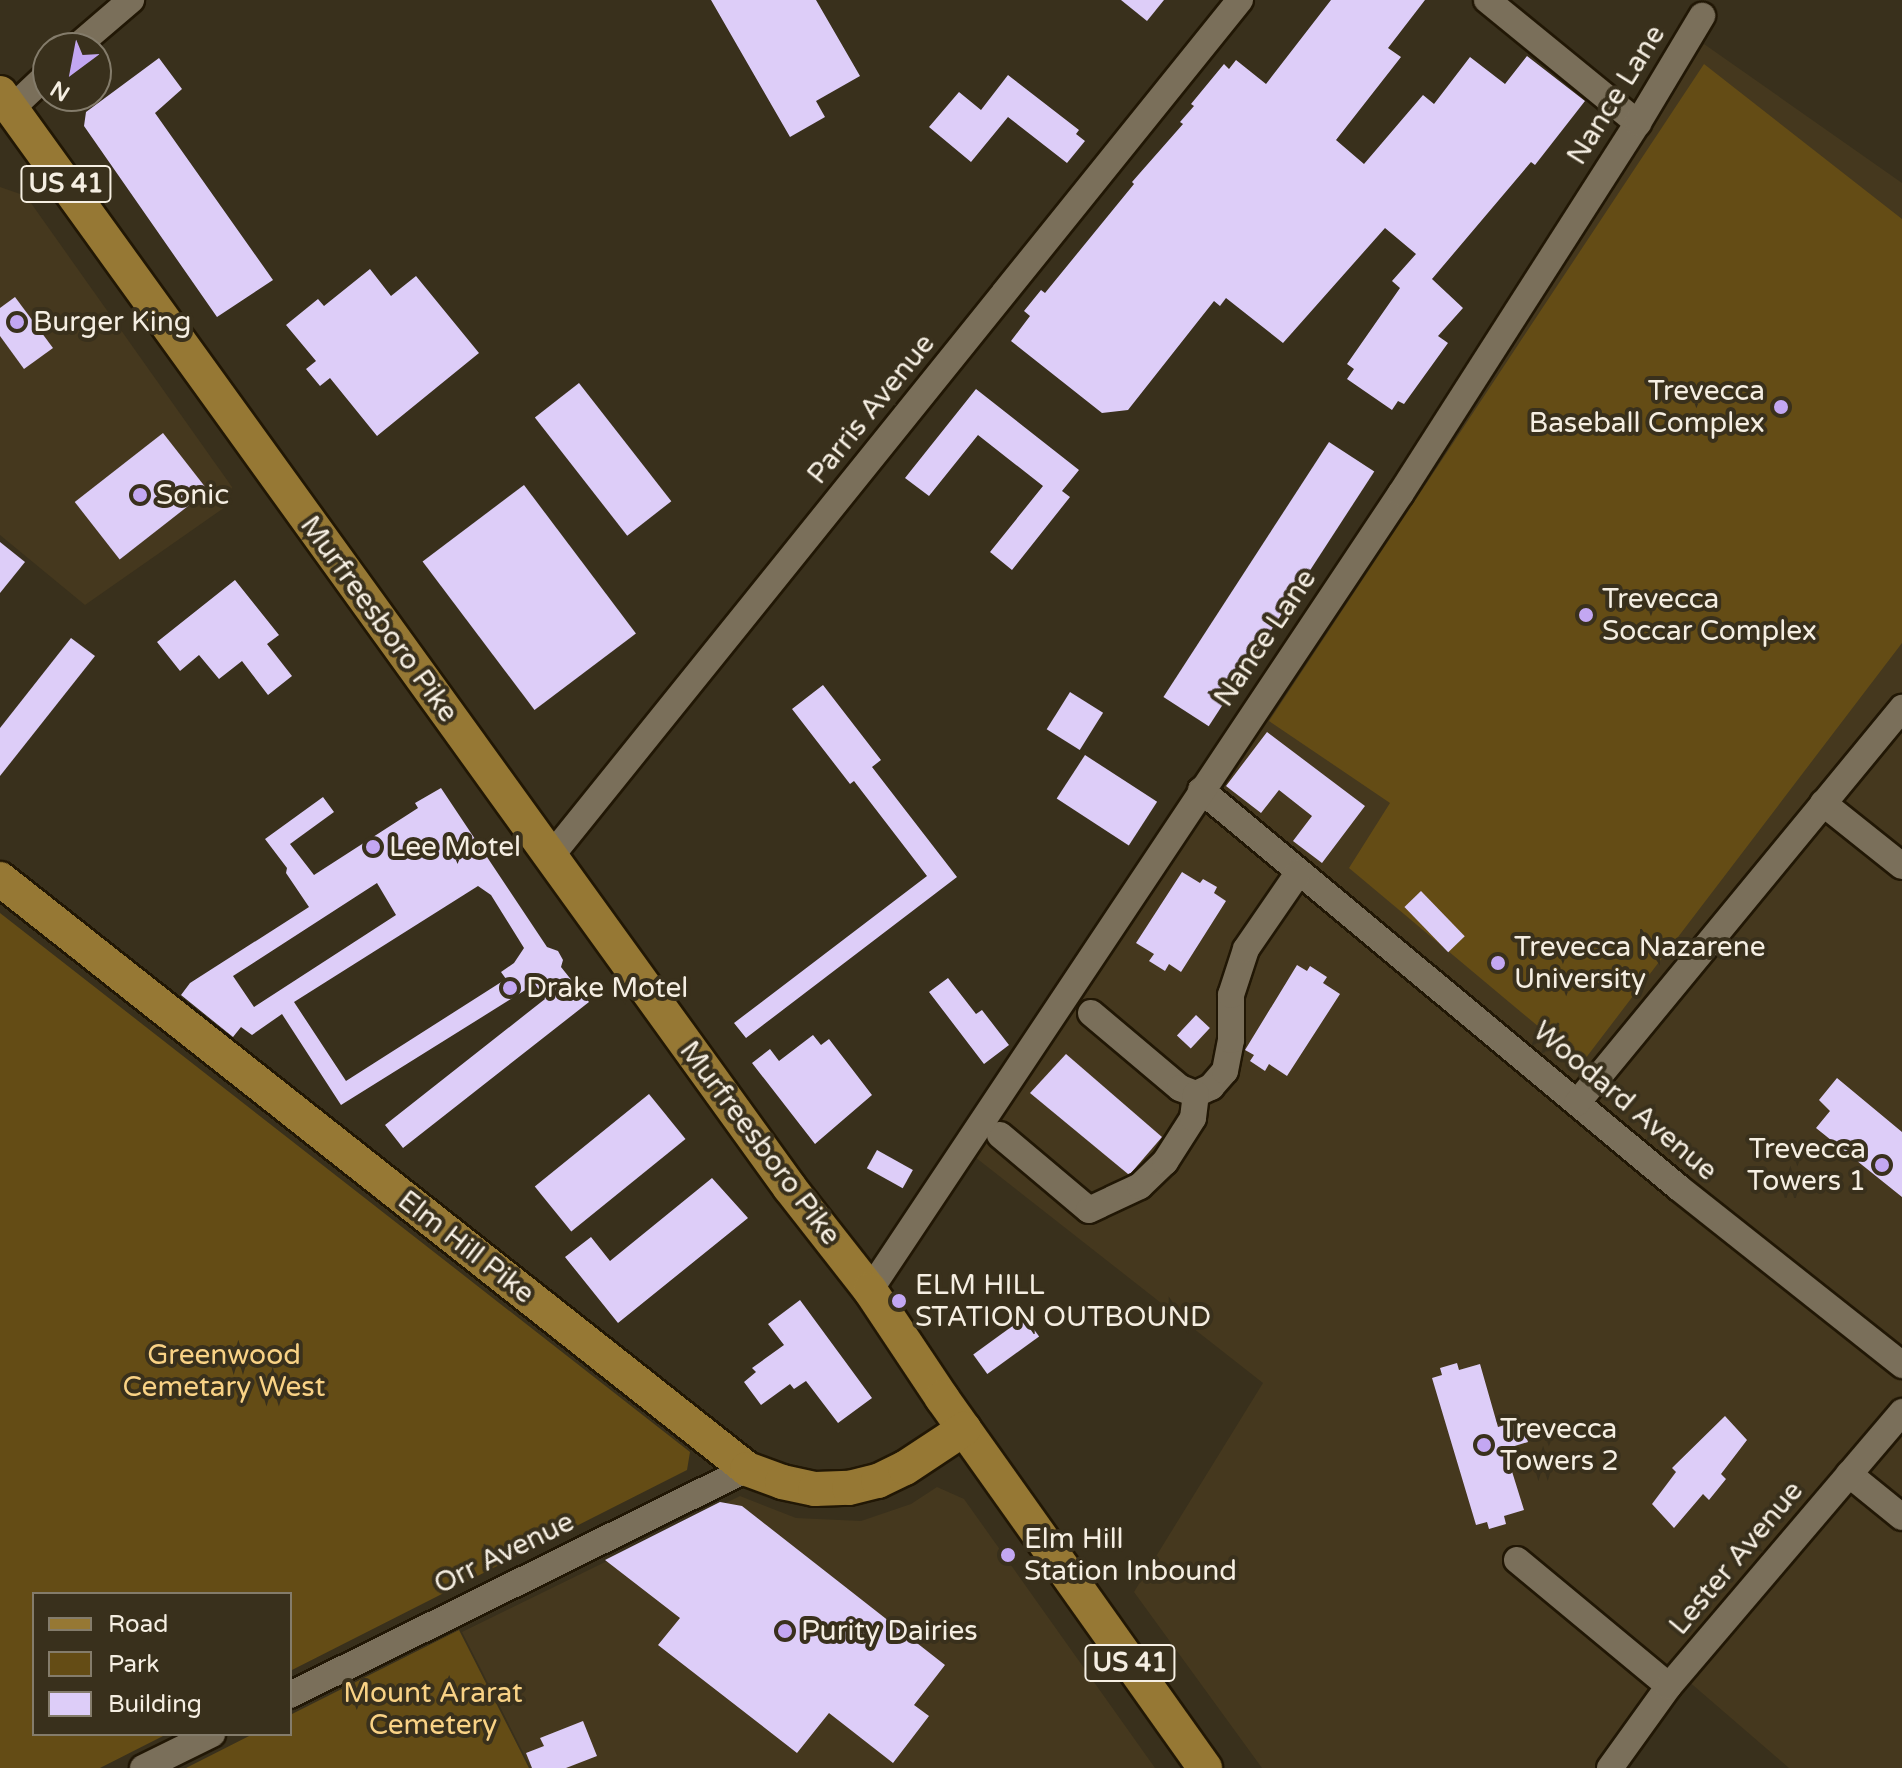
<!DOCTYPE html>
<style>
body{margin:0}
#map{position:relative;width:1902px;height:1768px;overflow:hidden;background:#39301c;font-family:"Varela Round",sans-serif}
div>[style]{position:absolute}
.built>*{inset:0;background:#45381e}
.green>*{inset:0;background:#644c15}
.building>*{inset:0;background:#ddcdf8;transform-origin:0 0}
.roads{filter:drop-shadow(2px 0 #211705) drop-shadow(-2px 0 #211705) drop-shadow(0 2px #211705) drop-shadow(0 -2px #211705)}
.minor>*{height:26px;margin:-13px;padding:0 13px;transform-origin:13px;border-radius:13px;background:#7a6f5a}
.major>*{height:34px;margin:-17px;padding:0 17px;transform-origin:17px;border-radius:17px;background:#967834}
.dots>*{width:22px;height:22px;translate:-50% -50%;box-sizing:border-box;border:4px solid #39301c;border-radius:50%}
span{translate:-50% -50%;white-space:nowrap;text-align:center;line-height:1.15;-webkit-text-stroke:8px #39301c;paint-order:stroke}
.shield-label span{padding:2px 6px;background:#39301c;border:2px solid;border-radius:6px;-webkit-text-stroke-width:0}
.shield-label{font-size:26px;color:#f5eee2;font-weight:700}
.street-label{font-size:28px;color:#f5eee2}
.poi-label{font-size:28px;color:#f5eee2}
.left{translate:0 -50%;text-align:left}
.right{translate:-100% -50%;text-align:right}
.park-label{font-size:28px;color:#f9d285}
.legend{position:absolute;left:32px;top:1592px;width:260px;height:144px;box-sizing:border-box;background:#39301c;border:2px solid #847c6b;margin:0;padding:10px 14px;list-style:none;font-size:24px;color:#f5eee2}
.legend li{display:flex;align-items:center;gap:16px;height:40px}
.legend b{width:40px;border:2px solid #847c6b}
.north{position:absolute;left:32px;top:32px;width:80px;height:80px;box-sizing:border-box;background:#39301c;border:2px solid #847c6b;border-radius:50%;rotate:212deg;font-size:22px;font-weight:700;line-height:32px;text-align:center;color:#f5eee2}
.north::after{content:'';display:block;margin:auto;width:28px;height:36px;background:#c3a7f2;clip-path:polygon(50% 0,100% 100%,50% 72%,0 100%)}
</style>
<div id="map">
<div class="built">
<div style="clip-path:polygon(1704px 44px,1902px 183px,1902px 1768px,1789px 1768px,1672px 1667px,1596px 1768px,1262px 1768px,1134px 1592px,1263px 1383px,966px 1150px,1221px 776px)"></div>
<div style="clip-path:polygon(0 187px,26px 196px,232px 487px,228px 505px,85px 605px,0 535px)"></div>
<div style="clip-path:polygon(937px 1487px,964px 1499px,1155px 1768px,531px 1768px,462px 1632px,740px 1496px,796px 1518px,861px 1521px,911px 1504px)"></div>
</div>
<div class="green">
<div style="clip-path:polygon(1704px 64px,1902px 219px,1902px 643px,1582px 1063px,1349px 868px,1390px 803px,1269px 721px)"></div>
<div style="clip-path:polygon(0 913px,690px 1452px,687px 1470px,290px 1671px,290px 1594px,34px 1594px,34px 1734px,167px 1734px,100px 1768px,0 1768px)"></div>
<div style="clip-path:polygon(459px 1630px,529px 1768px,186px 1768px,253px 1734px,290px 1734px,290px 1715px)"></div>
</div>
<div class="building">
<div style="clip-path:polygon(711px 0,816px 0,860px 76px,816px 101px,825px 117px,790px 137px)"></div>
<div style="clip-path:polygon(1121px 0,1164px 0,1147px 21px)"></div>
<div style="clip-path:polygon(1331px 0,1425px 0,1388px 48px,1401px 57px,1336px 140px,1364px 164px,1423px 95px,1434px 104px,1470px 57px,1505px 84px,1527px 56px,1585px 101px,1535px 165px,1531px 162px,1432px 279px,1463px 308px,1438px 336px,1448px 343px,1404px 404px,1398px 401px,1392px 410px,1347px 379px,1354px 369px,1347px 364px,1400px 288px,1392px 281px,1416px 254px,1385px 228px,1283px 343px,1226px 298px,1220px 306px,1214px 301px,1128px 410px,1102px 413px,1011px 341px,1030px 316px,1024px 311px,1041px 290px,1045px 293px,1134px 184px,1132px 182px,1183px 124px,1180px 122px,1194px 106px,1191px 104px,1224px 64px,1229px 69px,1236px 60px,1266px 84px)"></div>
<div style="clip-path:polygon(159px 58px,182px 89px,155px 113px,273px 280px,217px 317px,84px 126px,86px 112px)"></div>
<div style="clip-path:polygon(1008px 75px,1079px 130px,1076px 134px,1085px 141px,1067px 163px,1008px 117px,971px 162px,929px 127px,959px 92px,981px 110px)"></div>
<div style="clip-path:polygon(370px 269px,391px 296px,416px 276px,479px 353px,377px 436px,330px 378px,320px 386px,306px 369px,316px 361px,286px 325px,318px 299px,324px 306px)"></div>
<div style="clip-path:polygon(15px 297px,53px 348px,24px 369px,0 336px,0 308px)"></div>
<div style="left:579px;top:383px;width:150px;height:56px;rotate:52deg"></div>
<div style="clip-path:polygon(976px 389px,1079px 470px,1062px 491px,1070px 497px,1012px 570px,990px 552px,1043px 486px,978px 435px,929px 496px,905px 478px)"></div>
<div style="left:163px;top:433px;width:73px;height:112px;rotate:52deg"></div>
<div style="left:1329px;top:442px;width:54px;height:304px;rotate:33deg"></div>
<div style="left:524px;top:485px;width:186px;height:127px;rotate:53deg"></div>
<div style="clip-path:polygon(0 542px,25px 562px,0 593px)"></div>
<div style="clip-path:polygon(235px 580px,279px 635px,267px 644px,292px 676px,268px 695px,242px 661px,219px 679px,199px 655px,180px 671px,157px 642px)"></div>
<div style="clip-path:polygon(71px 638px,95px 656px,0 776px,0 728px)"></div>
<div style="clip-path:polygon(823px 685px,881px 760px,872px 767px,957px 877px,746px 1038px,734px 1023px,927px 876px,854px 781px,850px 784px,792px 709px)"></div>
<div style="left:1070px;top:692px;width:39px;height:44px;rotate:32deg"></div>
<div style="clip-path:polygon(1267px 732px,1365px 806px,1322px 863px,1293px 841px,1312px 816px,1279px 790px,1261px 813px,1226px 786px)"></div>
<div style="left:1085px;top:755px;width:86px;height:52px;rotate:33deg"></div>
<div style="clip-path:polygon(evenodd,441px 788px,547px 947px,558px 951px,563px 960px,561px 967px,589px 1002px,403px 1148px,385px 1125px,545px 999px,535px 984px,341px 1105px,282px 1014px,252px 1035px,241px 1027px,233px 1037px,181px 995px,190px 983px,309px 907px,286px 873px,287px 868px,265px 839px,323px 797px,334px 812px,290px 844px,314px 875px,418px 808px,415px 803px,441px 788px,377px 883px,396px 915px,254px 1007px,233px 976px,377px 883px,441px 788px,478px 886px,491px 895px,524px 948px,514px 963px,501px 972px,506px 979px,346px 1081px,294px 1002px,478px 886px)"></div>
<div style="clip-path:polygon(1182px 872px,1200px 883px,1203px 879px,1217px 887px,1214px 893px,1226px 901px,1181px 972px,1169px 964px,1165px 971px,1149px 961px,1154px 954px,1136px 943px)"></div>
<div style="left:1421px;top:891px;width:63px;height:23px;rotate:46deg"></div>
<div style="clip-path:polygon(1297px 965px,1307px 971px,1310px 966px,1327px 977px,1323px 983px,1340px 994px,1287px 1076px,1269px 1064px,1265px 1071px,1250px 1061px,1254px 1055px,1245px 1050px)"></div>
<div style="clip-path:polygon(948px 978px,976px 1014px,982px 1010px,1009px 1045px,984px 1064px,929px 992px)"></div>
<div style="left:1196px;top:1015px;width:19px;height:28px;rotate:43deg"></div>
<div style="clip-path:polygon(813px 1035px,821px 1045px,829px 1039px,872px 1095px,815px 1144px,752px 1063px,770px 1049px,779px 1061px)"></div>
<div style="clip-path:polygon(1066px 1054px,1162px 1137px,1131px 1173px,1128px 1174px,1030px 1093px)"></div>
<div style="clip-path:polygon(1837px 1078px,1902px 1132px,1902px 1197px,1816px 1128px,1830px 1111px,1819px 1100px)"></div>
<div style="left:649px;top:1094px;width:58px;height:147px;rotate:51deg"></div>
<div style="left:877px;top:1150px;width:41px;height:21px;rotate:29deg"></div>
<div style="clip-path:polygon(712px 1178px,748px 1218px,618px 1323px,565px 1257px,591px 1237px,610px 1261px)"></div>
<div style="clip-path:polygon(800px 1300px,872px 1398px,838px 1423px,806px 1381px,794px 1389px,790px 1384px,761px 1405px,744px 1382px,756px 1372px,752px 1368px,784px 1345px,768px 1324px)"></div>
<div style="left:1025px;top:1317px;width:24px;height:64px;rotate:54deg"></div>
<div style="clip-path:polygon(1457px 1363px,1459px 1370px,1480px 1364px,1498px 1427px,1521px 1420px,1528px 1442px,1505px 1449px,1524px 1510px,1504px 1516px,1506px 1524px,1489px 1529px,1487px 1522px,1476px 1525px,1432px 1378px,1442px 1375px,1440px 1368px)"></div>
<div style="clip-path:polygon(1725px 1416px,1747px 1440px,1721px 1474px,1726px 1479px,1709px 1500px,1703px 1494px,1674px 1528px,1652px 1504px,1676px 1472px,1672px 1468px)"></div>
<div style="clip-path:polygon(720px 1502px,742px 1506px,945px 1665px,914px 1705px,929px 1716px,893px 1763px,829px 1713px,797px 1753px,658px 1645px,680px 1618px,605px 1560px)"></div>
<div style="clip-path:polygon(583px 1721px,597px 1756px,566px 1768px,532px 1768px,526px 1753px,544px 1746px,540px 1738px)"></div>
</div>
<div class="roads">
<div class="minor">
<div style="left:1487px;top:0;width:195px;rotate:39.2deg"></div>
<div style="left:75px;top:48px;width:74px;rotate:-40.6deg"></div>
<div style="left:11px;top:109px;width:51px;rotate:-43.4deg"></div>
<div style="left:1201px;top:790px;width:622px;rotate:39.78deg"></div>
<div style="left:1679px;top:1188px;width:285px;rotate:38.4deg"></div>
<div style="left:1823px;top:803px;width:101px;rotate:38.6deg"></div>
<div style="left:551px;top:856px;width:1099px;rotate:-51.17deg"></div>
<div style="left:1091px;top:1013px;width:116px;rotate:40.1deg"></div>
<div style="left:1180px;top:1088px;width:17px;rotate:21deg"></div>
<div style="left:1196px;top:1094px;width:17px;rotate:-25deg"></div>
<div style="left:1211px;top:1087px;width:21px;rotate:-49deg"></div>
<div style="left:1225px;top:1071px;width:32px;rotate:-79deg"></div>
<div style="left:1231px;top:1040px;width:45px;rotate:-90deg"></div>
<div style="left:1231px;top:995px;width:48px;rotate:-71.9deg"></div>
<div style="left:1246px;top:949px;width:93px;rotate:-55.5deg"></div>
<div style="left:1577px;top:1103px;width:512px;rotate:-50.55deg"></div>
<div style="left:1000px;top:1135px;width:116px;rotate:40.1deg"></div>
<div style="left:1089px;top:1210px;width:56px;rotate:-25.2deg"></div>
<div style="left:1140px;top:1186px;width:35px;rotate:-44deg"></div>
<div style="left:1165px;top:1162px;width:52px;rotate:-57.5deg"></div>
<div style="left:1193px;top:1118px;width:24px;rotate:-83deg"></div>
<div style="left:870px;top:1290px;width:958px;rotate:-56.33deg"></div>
<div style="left:1401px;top:493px;width:439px;rotate:-57.4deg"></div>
<div style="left:1638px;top:123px;width:125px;rotate:-59.1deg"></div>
<div style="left:1849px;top:1474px;width:68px;rotate:39.1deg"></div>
<div style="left:1517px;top:1560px;width:197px;rotate:39.7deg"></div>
<div style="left:290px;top:1695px;width:510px;rotate:-26.31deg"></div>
<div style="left:143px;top:1768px;width:77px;rotate:-26.2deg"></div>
<div style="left:1610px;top:1768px;width:101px;rotate:-54.3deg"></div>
<div style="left:1669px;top:1686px;width:360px;rotate:-49.6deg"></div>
</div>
<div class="major">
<div style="left:0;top:93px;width:1350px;rotate:54.19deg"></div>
<div style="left:790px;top:1188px;width:130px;rotate:51.9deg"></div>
<div style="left:870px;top:1290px;width:130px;rotate:56.3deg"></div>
<div style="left:942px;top:1398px;width:454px;rotate:54.6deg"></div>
<div style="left:0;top:879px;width:952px;rotate:38.3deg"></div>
<div style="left:747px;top:1469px;width:37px;rotate:20deg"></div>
<div style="left:782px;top:1482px;width:34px;rotate:12deg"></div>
<div style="left:815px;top:1489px;width:34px;rotate:-2deg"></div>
<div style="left:849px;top:1488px;width:30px;rotate:-14deg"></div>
<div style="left:878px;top:1481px;width:30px;rotate:-26deg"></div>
<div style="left:905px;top:1468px;width:71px;rotate:-33.5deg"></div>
</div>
</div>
<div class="dots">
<div style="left:17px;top:322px;background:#c3a7f2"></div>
<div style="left:1781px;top:407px;background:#c3a7f2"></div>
<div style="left:140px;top:495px;background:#c3a7f2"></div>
<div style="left:1586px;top:615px;background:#c3a7f2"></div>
<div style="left:373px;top:847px;background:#c3a7f2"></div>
<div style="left:1498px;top:963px;background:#c3a7f2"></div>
<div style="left:510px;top:988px;background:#c3a7f2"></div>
<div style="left:1882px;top:1165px;background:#c3a7f2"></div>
<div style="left:899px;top:1301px;background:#c3a7f2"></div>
<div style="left:1484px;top:1445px;background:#c3a7f2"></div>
<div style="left:1008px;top:1555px;background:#c3a7f2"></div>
<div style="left:785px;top:1631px;background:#c3a7f2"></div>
</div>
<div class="shield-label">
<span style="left:66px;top:184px">US 41</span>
<span style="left:1130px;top:1663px">US 41</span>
</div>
<div class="street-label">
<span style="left:1616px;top:95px;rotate:-58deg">Nance Lane</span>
<span style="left:871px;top:409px;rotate:-51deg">Parris Avenue</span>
<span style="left:379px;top:619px;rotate:54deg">Murfreesboro Pike</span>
<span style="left:1265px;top:638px;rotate:-56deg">Nance Lane</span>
<span style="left:1625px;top:1101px;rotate:40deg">Woodard Avenue</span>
<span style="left:760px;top:1143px;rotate:53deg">Murfreesboro Pike</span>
<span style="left:466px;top:1247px;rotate:38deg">Elm Hill Pike</span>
<span style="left:504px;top:1553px;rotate:-26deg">Orr Avenue</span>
<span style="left:1736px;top:1558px;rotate:-50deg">Lester Avenue</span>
</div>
<div class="poi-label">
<span class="left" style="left:33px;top:322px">Burger King</span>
<span class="right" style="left:1765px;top:407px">Trevecca<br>Baseball Complex</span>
<span class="left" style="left:156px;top:495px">Sonic</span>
<span class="left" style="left:1602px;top:615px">Trevecca<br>Soccar Complex</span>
<span class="left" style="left:389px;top:847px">Lee Motel</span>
<span class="left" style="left:1514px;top:963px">Trevecca Nazarene<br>University</span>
<span class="left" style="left:526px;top:988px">Drake Motel</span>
<span class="right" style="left:1866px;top:1165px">Trevecca<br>Towers 1</span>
<span class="left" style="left:915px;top:1301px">ELM HILL<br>STATION OUTBOUND</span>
<span class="left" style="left:1500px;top:1445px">Trevecca<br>Towers 2</span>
<span class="left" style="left:1024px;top:1555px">Elm Hill<br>Station Inbound</span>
<span class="left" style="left:801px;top:1631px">Purity Dairies</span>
</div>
<div class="park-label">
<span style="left:224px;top:1371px">Greenwood<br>Cemetary West</span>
<span style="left:433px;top:1709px">Mount Ararat<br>Cemetery</span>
</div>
<ul class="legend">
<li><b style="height:10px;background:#967834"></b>Road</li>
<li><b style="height:22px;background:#644c15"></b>Park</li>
<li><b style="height:22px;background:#ddcdf8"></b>Building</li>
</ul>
<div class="north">N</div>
</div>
